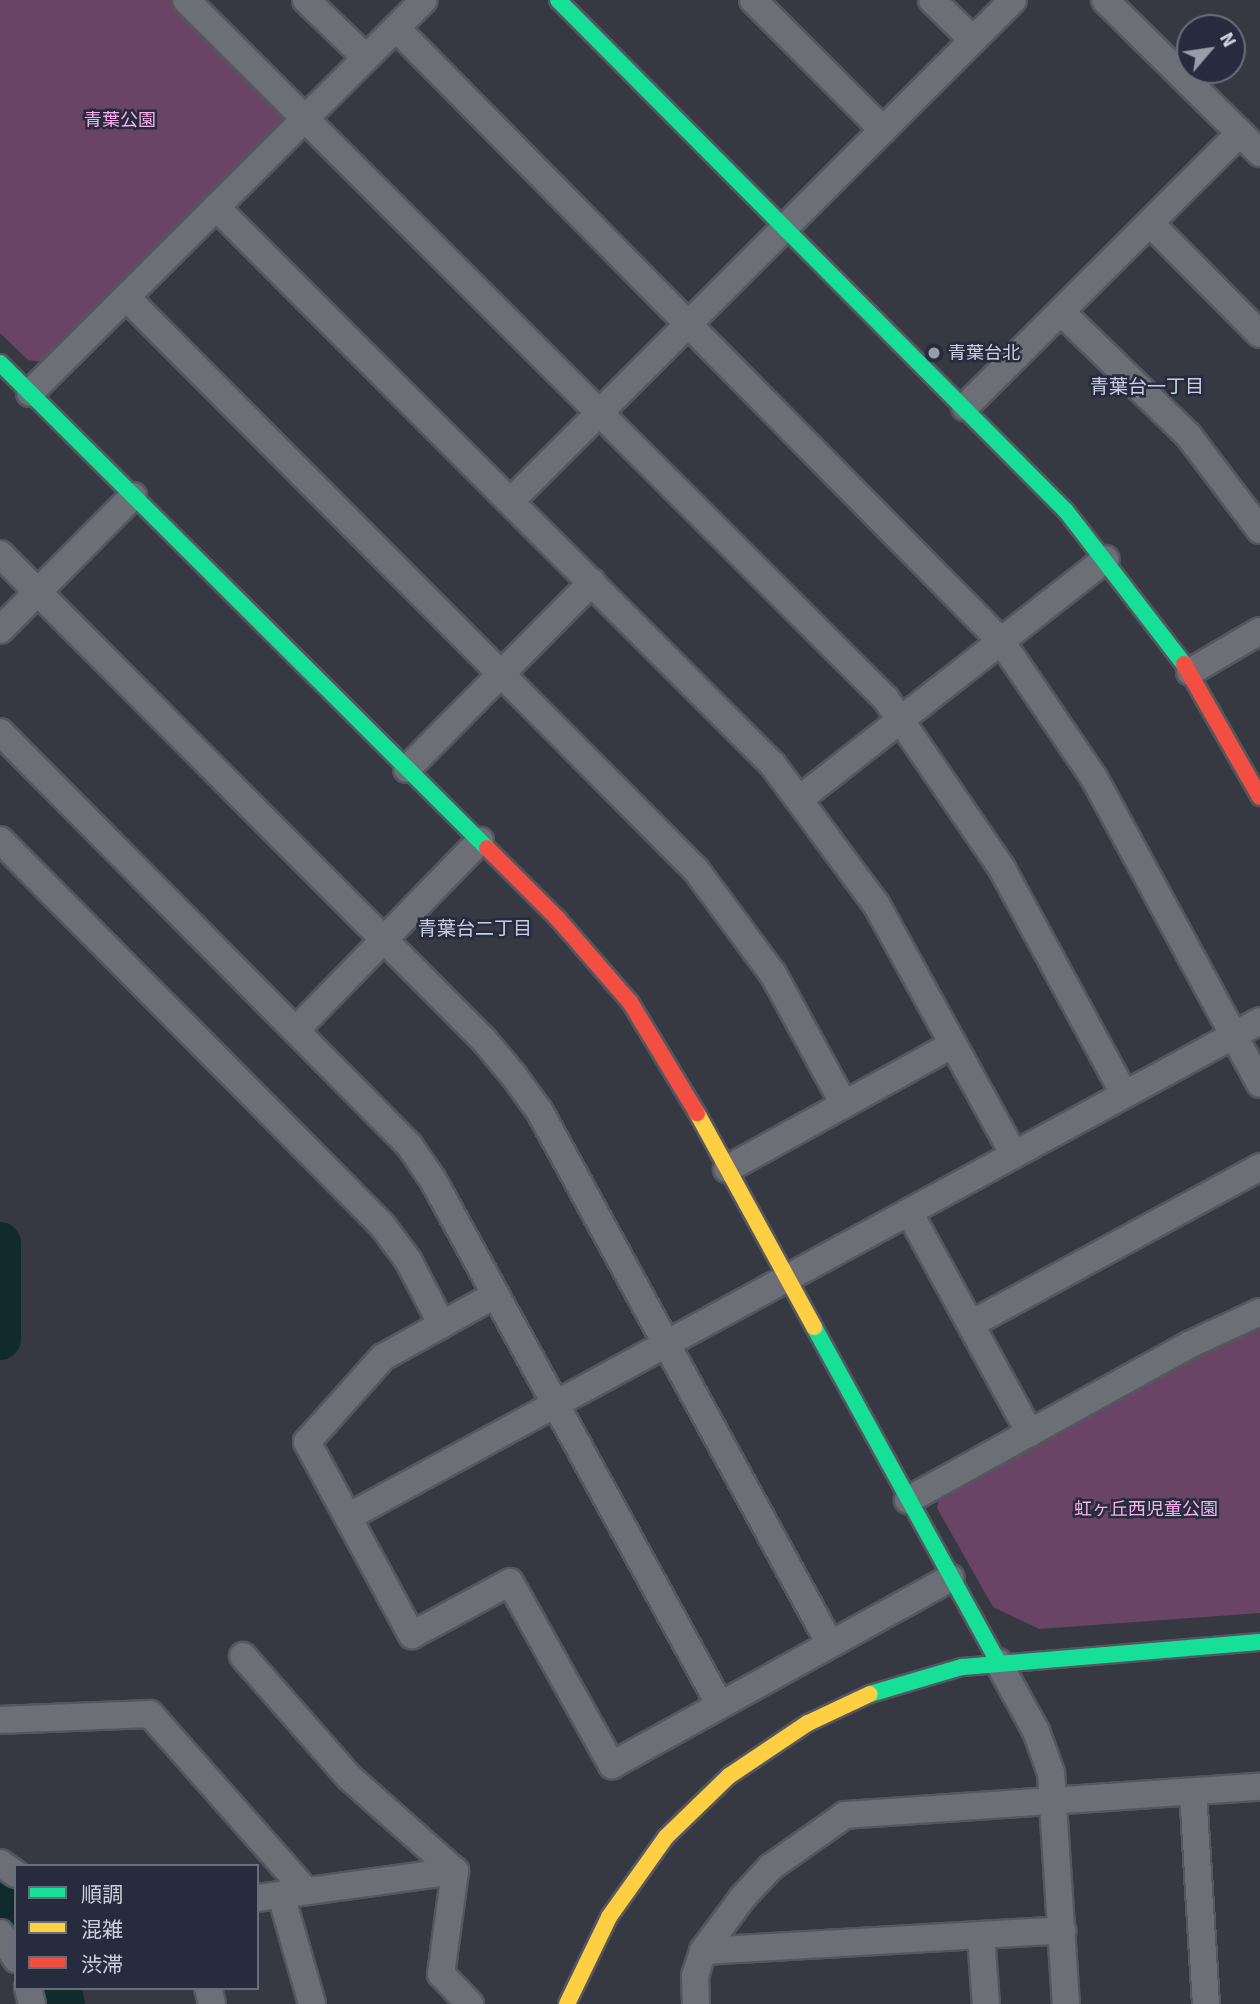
<!DOCTYPE html>
<meta charset="utf-8">
<style>
body{margin:0}
#map{position:relative;width:1260px;height:2004px;overflow:hidden;background:#363942;font-family:Signika,"Noto Sans JP",sans-serif}
div>[style]{position:absolute}
.green>*{inset:0;background:#694465}
.river>*{height:42px;margin:-21px;padding:0 21px;transform-origin:21px;border-radius:21px;background:#102a2e}
.roads{filter:drop-shadow(2px 0 #54575f) drop-shadow(-2px 0 #54575f) drop-shadow(0 2px #54575f) drop-shadow(0 -2px #54575f)}
.street>*{height:26px;margin:-13px;padding:0 13px;transform-origin:13px;border-radius:13px;background:#6c6f76}
.fast>*{height:16px;margin:-8px;padding:0 8px;transform-origin:8px;border-radius:8px;background:#16e098}
.slow>*{height:16px;margin:-8px;padding:0 8px;transform-origin:8px;border-radius:8px;background:#ffcf43}
.jam>*{height:16px;margin:-8px;padding:0 8px;transform-origin:8px;border-radius:8px;background:#f24e42}
.dots>*{width:19px;height:19px;translate:-50% -50%;box-sizing:border-box;border:4px solid #262c3d;border-radius:50%}
span{translate:-50% -50%;white-space:nowrap;text-align:center;line-height:1.15;-webkit-text-stroke:5px #262c3d;paint-order:stroke}
.park-label{font-size:18px;color:#fab0ec}
.poi-label{font-size:18px;color:#ced1dd}
.left{translate:0 -50%;text-align:left}
.neighbourhood-label{font-size:19px;color:#c8d0e6}
.legend{position:absolute;left:14px;top:1864px;width:245px;height:126px;box-sizing:border-box;background:#262c3d;border:2px solid #696e7d;margin:0;padding:9px 12px;list-style:none;font-size:21px;color:#ced1dd}
.legend li{display:flex;align-items:center;gap:14px;height:35px}
.legend b{width:35px;border:2px solid #696e7d}
.north{position:absolute;left:1176px;top:14px;width:70px;height:70px;box-sizing:border-box;background:#262c3d;border:2px solid #696e7d;border-radius:50%;rotate:61deg;font-size:19px;font-weight:700;line-height:28px;text-align:center;color:#ced1dd}
.north::after{content:'';display:block;margin:auto;width:24px;height:32px;background:#999ca7;clip-path:polygon(50% 0,100% 100%,50% 72%,0 100%)}
</style>
<div id="map">
<div class="green">
<div style="clip-path:polygon(0 0,173px 0,283px 111px,282px 126px,43px 362px,28px 360px,0 333px)"></div>
<div style="clip-path:polygon(1260px 1322px,1260px 1613px,1039px 1629px,993px 1607px,937px 1508px,940px 1495px)"></div>
</div>
<div class="river">
<div style="left:0;top:1243px;width:96px;rotate:90deg"></div>
<div style="left:0;top:1895px;width:19px;rotate:35deg"></div>
<div style="left:60px;top:1988px;width:16px;rotate:76deg"></div>
</div>
<div class="roads">
<div class="street">
<div style="left:186px;top:0;width:989px;rotate:44.96deg"></div>
<div style="left:886px;top:699px;width:204px;rotate:55.6deg"></div>
<div style="left:1001px;top:867px;width:258px;rotate:61.5deg"></div>
<div style="left:306px;top:0;width:83px;rotate:44deg"></div>
<div style="left:753px;top:0;width:184px;rotate:45deg"></div>
<div style="left:932px;top:0;width:57px;rotate:44.3deg"></div>
<div style="left:1105px;top:0;width:218px;rotate:44.6deg"></div>
<div style="left:396px;top:28px;width:861px;rotate:45.38deg"></div>
<div style="left:1001px;top:641px;width:166px;rotate:55.8deg"></div>
<div style="left:1094px;top:778px;width:348px;rotate:61.5deg"></div>
<div style="left:216px;top:207px;width:788px;rotate:45.05deg"></div>
<div style="left:773px;top:765px;width:173px;rotate:53.5deg"></div>
<div style="left:876px;top:904px;width:286px;rotate:61.2deg"></div>
<div style="left:1150px;top:223px;width:156px;rotate:45.3deg"></div>
<div style="left:126px;top:297px;width:808px;rotate:45.15deg"></div>
<div style="left:696px;top:870px;width:129px;rotate:53.5deg"></div>
<div style="left:773px;top:974px;width:148px;rotate:61.4deg"></div>
<div style="left:1061px;top:312px;width:177px;rotate:44.1deg"></div>
<div style="left:1188px;top:435px;width:119px;rotate:52.8deg"></div>
<div style="left:30px;top:393px;width:556px;rotate:-44.93deg"></div>
<div style="left:965px;top:407px;width:388px;rotate:-44.9deg"></div>
<div style="left:511px;top:501px;width:709px;rotate:-44.94deg"></div>
<div style="left:0;top:554px;width:686px;rotate:45.12deg"></div>
<div style="left:484px;top:1040px;width:47px;rotate:50.2deg"></div>
<div style="left:514px;top:1076px;width:44px;rotate:54.2deg"></div>
<div style="left:540px;top:1112px;width:606px;rotate:61.4deg"></div>
<div style="left:0;top:630px;width:189px;rotate:-45.2deg"></div>
<div style="left:1190px;top:672px;width:81px;rotate:-30.4deg"></div>
<div style="left:0;top:732px;width:581px;rotate:45.28deg"></div>
<div style="left:409px;top:1145px;width:42px;rotate:55.6deg"></div>
<div style="left:433px;top:1180px;width:598px;rotate:61.34deg"></div>
<div style="left:407px;top:769px;width:263px;rotate:-45.3deg"></div>
<div style="left:801px;top:798px;width:387px;rotate:-38.1deg"></div>
<div style="left:0;top:840px;width:542px;rotate:45.22deg"></div>
<div style="left:382px;top:1225px;width:44px;rotate:53.4deg"></div>
<div style="left:408px;top:1260px;width:73px;rotate:62.4deg"></div>
<div style="left:296px;top:1030px;width:264px;rotate:-45.8deg"></div>
<div style="left:727px;top:1169px;width:258px;rotate:-28.9deg"></div>
<div style="left:909px;top:1212px;width:252px;rotate:61.3deg"></div>
<div style="left:495px;top:1295px;width:128px;rotate:151deg"></div>
<div style="left:383px;top:1357px;width:114px;rotate:131.8deg"></div>
<div style="left:307px;top:1442px;width:220px;rotate:61.5deg"></div>
<div style="left:412px;top:1635px;width:111px;rotate:-28.4deg"></div>
<div style="left:510px;top:1582px;width:210px;rotate:60.9deg"></div>
<div style="left:612px;top:1765px;width:387px;rotate:-28.9deg"></div>
<div style="left:971px;top:1324px;width:329px;rotate:-28.5deg"></div>
<div style="left:908px;top:1500px;width:321px;rotate:-28.9deg"></div>
<div style="left:1189px;top:1345px;width:78px;rotate:-24.9deg"></div>
<div style="left:348px;top:1517px;width:1038px;rotate:-28.54deg"></div>
<div style="left:243px;top:1656px;width:161px;rotate:48.8deg"></div>
<div style="left:349px;top:1777px;width:142px;rotate:41.6deg"></div>
<div style="left:455px;top:1871px;width:104px;rotate:97.7deg"></div>
<div style="left:441px;top:1974px;width:42px;rotate:46deg"></div>
<div style="left:998px;top:1662px;width:79px;rotate:61.2deg"></div>
<div style="left:1036px;top:1731px;width:45px;rotate:70.3deg"></div>
<div style="left:1051px;top:1773px;width:231px;rotate:86.3deg"></div>
<div style="left:0;top:1720px;width:150px;rotate:-2.3deg"></div>
<div style="left:150px;top:1714px;width:236px;rotate:48.6deg"></div>
<div style="left:1193px;top:1792px;width:212px;rotate:86.5deg"></div>
<div style="left:0;top:1863px;width:19px;rotate:35deg"></div>
<div style="left:281px;top:1895px;width:113px;rotate:74.1deg"></div>
<div style="left:257px;top:1898px;width:200px;rotate:-7.8deg"></div>
<div style="left:0;top:1933px;width:31px;rotate:58deg"></div>
<div style="left:981px;top:1935px;width:69px;rotate:85.9deg"></div>
<div style="left:703px;top:1951px;width:360px;rotate:-3.3deg"></div>
<div style="left:28px;top:1988px;width:16px;rotate:76deg"></div>
<div style="left:208px;top:1988px;width:16px;rotate:76deg"></div>
<div style="left:696px;top:2004px;width:28px;rotate:-92deg"></div>
<div style="left:695px;top:1976px;width:26px;rotate:-72deg"></div>
<div style="left:703px;top:1951px;width:67px;rotate:-53.5deg"></div>
<div style="left:743px;top:1897px;width:41px;rotate:-47deg"></div>
<div style="left:771px;top:1867px;width:90px;rotate:-35.1deg"></div>
<div style="left:845px;top:1815px;width:416px;rotate:-3.9deg"></div>
</div>
<div class="fast">
<div style="left:558px;top:0;width:721px;rotate:45.17deg"></div>
<div style="left:1066px;top:511px;width:193px;rotate:52.4deg"></div>
<div style="left:0;top:363px;width:687px;rotate:44.88deg"></div>
<div style="left:814px;top:1327px;width:382px;rotate:61.2deg"></div>
<div style="left:870px;top:1694px;width:96px;rotate:-16.4deg"></div>
<div style="left:962px;top:1667px;width:299px;rotate:-4.8deg"></div>
</div>
<div class="slow">
<div style="left:697px;top:1113px;width:244px;rotate:61.3deg"></div>
<div style="left:567px;top:2004px;width:97px;rotate:-64.2deg"></div>
<div style="left:609px;top:1917px;width:98px;rotate:-54.5deg"></div>
<div style="left:666px;top:1837px;width:88px;rotate:-44.1deg"></div>
<div style="left:729px;top:1776px;width:95px;rotate:-33.9deg"></div>
<div style="left:808px;top:1723px;width:68px;rotate:-25.1deg"></div>
</div>
<div class="jam">
<div style="left:1184px;top:664px;width:153px;rotate:60.3deg"></div>
<div style="left:487px;top:848px;width:100px;rotate:45deg"></div>
<div style="left:558px;top:919px;width:110px;rotate:49.1deg"></div>
<div style="left:630px;top:1002px;width:130px;rotate:58.9deg"></div>
</div>
</div>
<div class="dots">
<div style="left:934px;top:353px;background:#999ca7"></div>
</div>
<div class="park-label">
<span style="left:120px;top:120px">青葉公園</span>
<span style="left:1146px;top:1509px">虹ヶ丘西児童公園</span>
</div>
<div class="poi-label">
<span class="left" style="left:948px;top:353px">青葉台北</span>
</div>
<div class="neighbourhood-label">
<span style="left:1147px;top:388px">青葉台一丁目</span>
<span style="left:475px;top:930px">青葉台二丁目</span>
</div>
<ul class="legend">
<li><b style="height:9px;background:#16e098"></b>順調</li>
<li><b style="height:9px;background:#ffcf43"></b>混雑</li>
<li><b style="height:9px;background:#f24e42"></b>渋滞</li>
</ul>
<div class="north">N</div>
</div>
